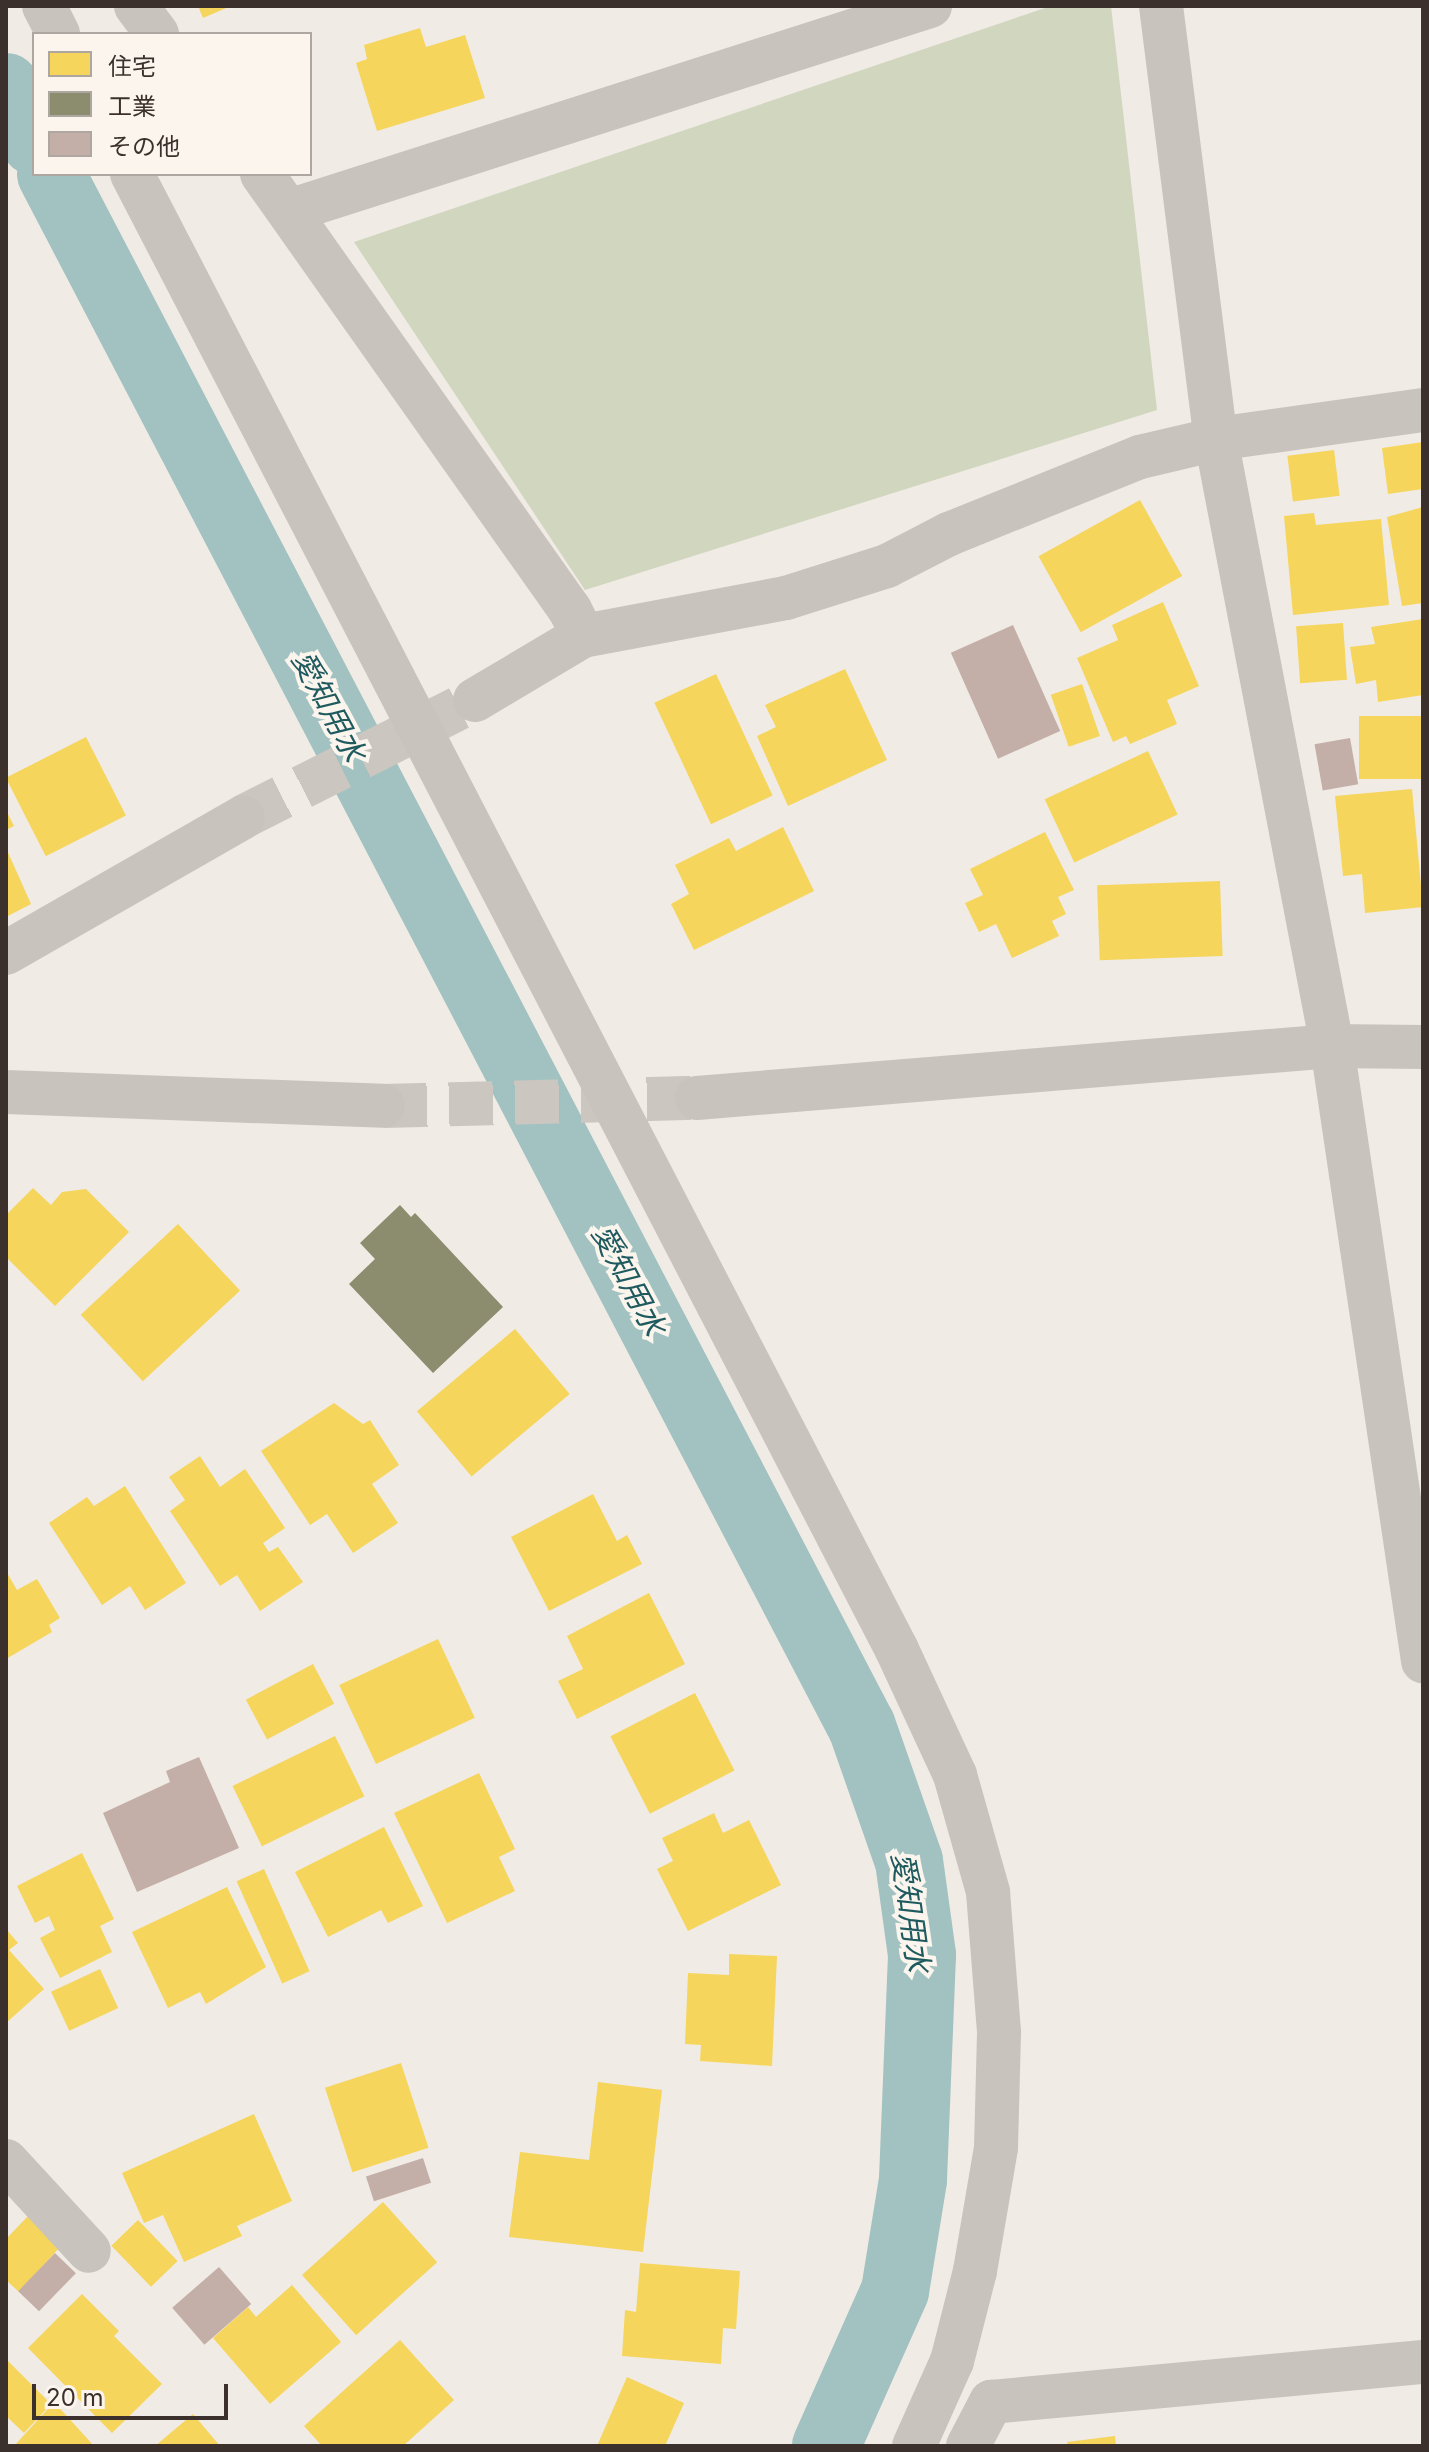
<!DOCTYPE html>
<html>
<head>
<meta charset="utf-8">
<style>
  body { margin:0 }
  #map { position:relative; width:1429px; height:2452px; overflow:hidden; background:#f0ebe5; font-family:Inter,"Noto Sans JP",sans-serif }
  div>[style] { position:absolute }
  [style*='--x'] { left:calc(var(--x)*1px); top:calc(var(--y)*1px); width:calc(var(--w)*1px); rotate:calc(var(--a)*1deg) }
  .green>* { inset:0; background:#d1d6bf }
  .homes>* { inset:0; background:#f6d55c; transform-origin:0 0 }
  .industry>* { inset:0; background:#8c8c6e }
  .canal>* { height:68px; margin:-34px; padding:0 34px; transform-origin:34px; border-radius:34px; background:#a1c2c1 }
  .building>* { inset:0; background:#c3afa7; transform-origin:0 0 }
  .minor-tunnel>* { height:44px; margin-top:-22px; transform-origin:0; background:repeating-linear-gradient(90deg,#ccc6c0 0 44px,transparent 0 66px) }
  .minor>* { height:44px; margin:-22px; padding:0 22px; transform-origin:22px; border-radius:22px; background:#c9c3be }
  span { translate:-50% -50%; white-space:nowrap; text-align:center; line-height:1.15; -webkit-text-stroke:8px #fbf5ee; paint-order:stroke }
  .water-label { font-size:30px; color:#1f5a5e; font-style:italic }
  .frame { position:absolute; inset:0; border:8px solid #3b302b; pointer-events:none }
  .legend { position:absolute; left:32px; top:32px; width:280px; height:144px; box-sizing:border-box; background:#fbf5ee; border:2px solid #aea6a0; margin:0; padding:10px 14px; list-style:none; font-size:24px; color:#3b302b }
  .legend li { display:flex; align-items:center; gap:16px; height:40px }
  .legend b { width:40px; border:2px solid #aea6a0 }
  .scale { position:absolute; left:32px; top:2384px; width:196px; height:36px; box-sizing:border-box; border:4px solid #3b302b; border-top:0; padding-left:10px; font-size:24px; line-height:28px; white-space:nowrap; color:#3b302b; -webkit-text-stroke:6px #fbf5ee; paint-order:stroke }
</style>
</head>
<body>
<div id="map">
  <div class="green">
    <div style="clip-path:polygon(1051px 6px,1111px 6px,1157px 410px,585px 590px,354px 242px)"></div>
  </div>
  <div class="homes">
    <div style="clip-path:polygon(198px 6px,231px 6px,203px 18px)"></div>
    <div style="clip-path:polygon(420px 28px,426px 47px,465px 35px,485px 98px,377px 131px,356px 63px,367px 59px,364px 45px)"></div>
    <div style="clip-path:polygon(1423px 442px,1423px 489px,1388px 494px,1382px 448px)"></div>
    <div style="left:1334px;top:450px;width:46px;height:47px;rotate:83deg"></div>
    <div style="left:1140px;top:500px;width:87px;height:116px;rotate:61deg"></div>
    <div style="clip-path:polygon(1423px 507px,1423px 603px,1402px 606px,1387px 517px)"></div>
    <div style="clip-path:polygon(1314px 513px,1316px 525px,1381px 519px,1389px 605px,1293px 615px,1284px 516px)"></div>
    <div style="clip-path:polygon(1163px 602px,1199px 686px,1167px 700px,1177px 724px,1130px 744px,1126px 736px,1113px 742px,1077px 658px,1118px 640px,1112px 625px)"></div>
    <div style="clip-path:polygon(1423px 619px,1423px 695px,1378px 702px,1376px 680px,1356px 684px,1350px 647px,1375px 644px,1371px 627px)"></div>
    <div style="left:1343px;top:623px;width:57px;height:47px;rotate:86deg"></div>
    <div style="clip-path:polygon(845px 669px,887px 760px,788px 806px,757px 736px,776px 727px,765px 705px)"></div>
    <div style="left:716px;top:674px;width:134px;height:68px;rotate:65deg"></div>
    <div style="left:1082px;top:684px;width:55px;height:33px;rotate:71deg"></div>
    <div style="left:1423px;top:716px;width:63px;height:64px;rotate:90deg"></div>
    <div style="left:86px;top:737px;width:88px;height:90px;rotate:63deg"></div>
    <div style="left:1148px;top:751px;width:70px;height:114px;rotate:65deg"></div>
    <div style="clip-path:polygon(1412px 789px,1423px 907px,1365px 913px,1362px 874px,1343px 876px,1335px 796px)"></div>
    <div style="clip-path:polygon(6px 810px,14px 826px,6px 830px)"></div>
    <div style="clip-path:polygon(783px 827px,814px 891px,694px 950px,671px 904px,689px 894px,675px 865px,729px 838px,736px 851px)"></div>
    <div style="clip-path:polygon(1045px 832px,1074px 890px,1058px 897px,1066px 914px,1052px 921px,1059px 936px,1012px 958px,996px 924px,979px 932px,965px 903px,983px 895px,970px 869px)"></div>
    <div style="clip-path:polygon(6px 848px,31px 904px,6px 917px)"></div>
    <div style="left:1220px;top:881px;width:75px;height:123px;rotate:88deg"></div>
    <div style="clip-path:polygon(33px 1188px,51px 1205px,62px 1192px,86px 1189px,129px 1232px,55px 1306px,6px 1257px,6px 1215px)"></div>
    <div style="left:178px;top:1224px;width:91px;height:133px;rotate:47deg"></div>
    <div style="left:515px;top:1329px;width:85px;height:128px;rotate:50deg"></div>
    <div style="clip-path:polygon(334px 1403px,363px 1424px,370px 1420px,399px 1465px,372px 1484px,398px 1523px,353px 1553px,327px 1514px,310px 1525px,261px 1451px)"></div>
    <div style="clip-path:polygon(200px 1456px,220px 1487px,245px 1469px,285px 1528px,263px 1543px,269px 1552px,278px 1547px,303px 1582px,260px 1611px,237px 1575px,220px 1586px,170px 1511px,185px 1500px,169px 1477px)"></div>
    <div style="clip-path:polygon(125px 1486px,186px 1583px,145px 1610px,130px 1586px,102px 1605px,49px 1523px,87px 1497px,94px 1506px)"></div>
    <div style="clip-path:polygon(593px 1494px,617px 1541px,627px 1535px,642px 1564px,549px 1611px,511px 1537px)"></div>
    <div style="clip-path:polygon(6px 1571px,17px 1590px,37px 1579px,60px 1618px,49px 1625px,52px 1632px,6px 1659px)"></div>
    <div style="clip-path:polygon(649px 1593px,685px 1664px,577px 1719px,558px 1681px,583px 1669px,567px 1636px)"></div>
    <div style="left:438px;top:1639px;width:87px;height:109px;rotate:65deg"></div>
    <div style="left:313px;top:1664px;width:45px;height:76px;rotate:62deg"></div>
    <div style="left:695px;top:1693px;width:87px;height:95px;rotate:63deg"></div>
    <div style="left:335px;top:1736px;width:67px;height:114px;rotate:64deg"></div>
    <div style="clip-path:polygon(479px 1773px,515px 1849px,499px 1857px,515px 1891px,447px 1923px,394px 1813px)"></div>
    <div style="clip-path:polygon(714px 1813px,723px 1833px,749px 1820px,781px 1885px,688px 1931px,657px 1869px,673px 1861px,662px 1838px)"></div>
    <div style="clip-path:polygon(384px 1827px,423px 1906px,388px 1923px,381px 1910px,328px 1937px,295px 1872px)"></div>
    <div style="clip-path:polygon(82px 1853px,114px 1919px,100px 1926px,112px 1952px,60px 1978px,40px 1938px,55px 1930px,49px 1916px,35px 1923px,17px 1886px)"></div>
    <div style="left:264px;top:1869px;width:112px;height:30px;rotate:66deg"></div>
    <div style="clip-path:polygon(227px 1887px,266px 1967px,206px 2004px,200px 1992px,168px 2008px,132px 1932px)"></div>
    <div style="clip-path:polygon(6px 1929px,18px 1943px,9px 1950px,44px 1989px,6px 2023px)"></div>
    <div style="clip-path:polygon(729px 1954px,777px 1956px,772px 2066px,700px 2061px,701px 2045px,685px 2044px,688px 1973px,729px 1975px)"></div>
    <div style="left:100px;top:1969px;width:43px;height:54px;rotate:65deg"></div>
    <div style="left:401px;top:2063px;width:89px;height:80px;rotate:72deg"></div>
    <div style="clip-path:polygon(598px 2082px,662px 2090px,643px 2252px,509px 2237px,520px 2152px,589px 2160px)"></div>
    <div style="clip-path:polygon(254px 2114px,292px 2201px,237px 2226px,242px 2236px,184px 2262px,163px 2215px,144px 2223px,122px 2173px)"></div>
    <div style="left:383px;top:2202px;width:81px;height:109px;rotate:48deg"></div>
    <div style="clip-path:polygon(28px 2216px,61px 2246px,19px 2292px,6px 2280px,6px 2239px)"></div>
    <div style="left:138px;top:2220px;width:57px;height:37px;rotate:46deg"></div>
    <div style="clip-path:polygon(640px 2263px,740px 2271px,736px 2329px,723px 2328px,721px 2364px,622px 2356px,625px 2310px,636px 2312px)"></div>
    <div style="clip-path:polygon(292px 2285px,341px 2342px,270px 2404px,213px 2338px,248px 2307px,256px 2317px)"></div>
    <div style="clip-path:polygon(82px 2294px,119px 2331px,114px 2336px,162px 2384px,112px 2433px,28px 2348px)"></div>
    <div style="clip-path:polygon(400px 2340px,454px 2400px,403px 2446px,322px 2446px,304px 2426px)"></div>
    <div style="clip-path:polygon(6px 2359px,51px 2404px,24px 2433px,6px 2416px)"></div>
    <div style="clip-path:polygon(627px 2377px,684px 2403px,665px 2446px,597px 2446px)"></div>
    <div style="clip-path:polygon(54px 2402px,94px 2446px,14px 2446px)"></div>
    <div style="clip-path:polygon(193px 2414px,220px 2446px,155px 2446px)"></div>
    <div style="clip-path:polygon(1115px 2436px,1116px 2446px,1068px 2446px,1067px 2442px)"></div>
  </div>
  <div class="industry">
    <div style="clip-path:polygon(400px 1205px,411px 1217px,415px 1213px,503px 1307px,433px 1373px,349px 1284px,375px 1259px,360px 1243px)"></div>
  </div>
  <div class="canal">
    <div style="--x:6;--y:87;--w:61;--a:62.6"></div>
    <div style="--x:51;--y:174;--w:1752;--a:62.43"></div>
    <div style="--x:862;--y:1727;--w:142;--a:70.7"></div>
    <div style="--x:909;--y:1861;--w:95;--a:82.1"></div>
    <div style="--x:922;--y:1955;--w:225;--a:92.3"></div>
    <div style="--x:913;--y:2180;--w:112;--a:99.2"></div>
    <div style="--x:895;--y:2291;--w:170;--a:114"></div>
  </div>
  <div class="building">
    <div style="left:1013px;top:625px;width:116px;height:68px;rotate:66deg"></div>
    <div style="left:1350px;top:738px;width:47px;height:36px;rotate:80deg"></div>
    <div style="clip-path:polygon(199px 1757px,239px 1848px,137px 1892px,103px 1813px,170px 1782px,166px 1771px)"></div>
    <div style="left:423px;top:2158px;width:26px;height:60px;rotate:72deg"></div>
    <div style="left:55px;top:2253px;width:29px;height:53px;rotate:44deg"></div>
    <div style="left:219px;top:2267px;width:49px;height:62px;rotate:49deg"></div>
  </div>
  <div class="minor-tunnel">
    <div style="--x:243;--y:817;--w:260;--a:-26.8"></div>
    <div style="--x:383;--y:1106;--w:314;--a:-1.5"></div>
  </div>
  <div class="minor">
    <div style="--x:44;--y:6;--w:31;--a:63"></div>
    <div style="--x:136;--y:6;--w:35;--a:53"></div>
    <div style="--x:1161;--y:6;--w:436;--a:82.8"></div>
    <div style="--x:1216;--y:439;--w:618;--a:79.18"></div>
    <div style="--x:1332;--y:1046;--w:622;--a:81.58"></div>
    <div style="--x:132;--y:174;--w:1662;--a:62.6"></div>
    <div style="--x:897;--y:1650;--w:138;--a:65.1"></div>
    <div style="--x:955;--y:1775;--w:122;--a:74.2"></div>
    <div style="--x:988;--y:1892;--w:141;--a:85.5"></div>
    <div style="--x:999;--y:2033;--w:115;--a:91.5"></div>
    <div style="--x:996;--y:2148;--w:125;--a:99.7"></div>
    <div style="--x:975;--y:2271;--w:93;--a:104.3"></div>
    <div style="--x:952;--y:2361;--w:93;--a:114.1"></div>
    <div style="--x:262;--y:174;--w:534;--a:54.76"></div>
    <div style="--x:570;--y:610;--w:29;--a:63"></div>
    <div style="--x:289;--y:211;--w:673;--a:-17.73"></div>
    <div style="--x:475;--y:700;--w:126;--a:-30.7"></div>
    <div style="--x:583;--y:636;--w:207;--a:-10.6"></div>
    <div style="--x:786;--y:598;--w:106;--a:-17.6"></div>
    <div style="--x:887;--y:566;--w:70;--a:-27.3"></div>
    <div style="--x:949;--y:534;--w:206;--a:-22"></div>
    <div style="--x:1140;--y:457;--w:78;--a:-13.3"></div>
    <div style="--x:1216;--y:439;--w:209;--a:-8"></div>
    <div style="--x:6;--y:953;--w:273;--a:-29.8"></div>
    <div style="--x:6;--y:1092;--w:377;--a:2.1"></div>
    <div style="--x:697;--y:1098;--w:637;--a:-4.68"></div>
    <div style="--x:1332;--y:1046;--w:91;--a:0.6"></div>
    <div style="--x:6;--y:2161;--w:122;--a:47.3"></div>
    <div style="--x:968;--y:2446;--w:50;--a:-62.4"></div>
    <div style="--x:991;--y:2402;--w:434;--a:-5.3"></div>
  </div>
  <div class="water-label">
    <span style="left:329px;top:706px;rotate:62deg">愛知用水</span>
    <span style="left:629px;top:1280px;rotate:62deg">愛知用水</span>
    <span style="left:911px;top:1912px;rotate:82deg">愛知用水</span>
  </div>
  <div class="frame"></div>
  <ul class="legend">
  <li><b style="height:22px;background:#f6d55c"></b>住宅</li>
  <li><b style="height:22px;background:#8c8c6e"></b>工業</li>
  <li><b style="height:22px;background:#c3afa7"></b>その他</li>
  </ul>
  <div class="scale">20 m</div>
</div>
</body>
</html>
